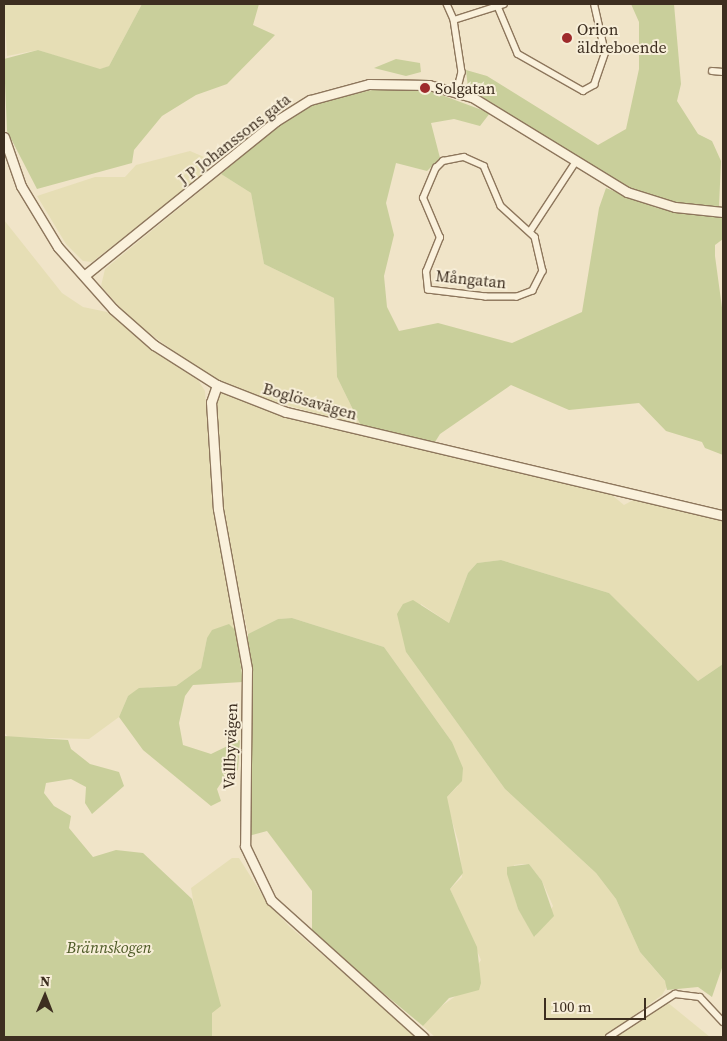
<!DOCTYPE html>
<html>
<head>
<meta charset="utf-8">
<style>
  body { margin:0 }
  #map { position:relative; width:727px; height:1041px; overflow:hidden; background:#f0e4c8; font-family:"Source Serif 4",serif }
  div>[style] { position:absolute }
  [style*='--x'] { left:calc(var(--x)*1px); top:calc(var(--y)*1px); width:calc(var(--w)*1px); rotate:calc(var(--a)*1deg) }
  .farmland>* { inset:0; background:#e6deb5 }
  .green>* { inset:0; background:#c9cf9b }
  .roads { filter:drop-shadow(1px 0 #8d765c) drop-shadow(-1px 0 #8d765c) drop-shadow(0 1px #8d765c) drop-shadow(0 -1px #8d765c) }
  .street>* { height:5.5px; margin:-2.75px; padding:0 2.75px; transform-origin:2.75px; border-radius:2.75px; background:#faf1dc }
  .secondary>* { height:9px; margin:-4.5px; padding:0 4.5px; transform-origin:4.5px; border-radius:4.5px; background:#faf1dc }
  .dots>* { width:14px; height:14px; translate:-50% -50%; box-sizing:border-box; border:2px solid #f7eed8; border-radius:50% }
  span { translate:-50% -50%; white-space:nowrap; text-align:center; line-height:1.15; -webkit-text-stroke:4px #f7eed8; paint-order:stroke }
  .poi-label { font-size:16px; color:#3d2e20 }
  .left { translate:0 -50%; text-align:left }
  .street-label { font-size:16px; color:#3d2e20 }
  .park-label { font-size:16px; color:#4d5a26; font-style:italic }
  .frame { position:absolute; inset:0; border:5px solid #3d2e20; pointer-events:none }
  .north { position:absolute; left:20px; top:971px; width:50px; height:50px; -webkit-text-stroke:4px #f7eed8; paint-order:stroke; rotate:1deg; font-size:14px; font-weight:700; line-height:20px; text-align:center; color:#3d2e20 }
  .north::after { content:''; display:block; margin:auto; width:18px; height:22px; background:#3d2e20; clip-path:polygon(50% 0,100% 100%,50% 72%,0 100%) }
  .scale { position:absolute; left:544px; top:998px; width:102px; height:22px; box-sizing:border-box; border:2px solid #3d2e20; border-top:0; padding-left:6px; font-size:15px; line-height:18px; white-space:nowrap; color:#3d2e20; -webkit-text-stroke:4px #f7eed8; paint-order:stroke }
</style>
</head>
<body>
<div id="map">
  <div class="farmland">
    <div style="clip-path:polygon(4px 4px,142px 4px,109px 66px,99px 70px,38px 50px,7px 56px)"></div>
    <div style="clip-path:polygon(190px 151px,204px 157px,208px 171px,92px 262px,83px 261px,66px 244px,37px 196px,95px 177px,125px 177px,136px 165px)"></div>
    <div style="clip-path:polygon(221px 174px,251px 193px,264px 264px,334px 298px,337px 377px,361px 426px,251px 395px,202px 372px,130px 319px,101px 286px,105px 269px)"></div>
    <div style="clip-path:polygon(4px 220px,62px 293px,83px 307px,107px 312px,151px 349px,198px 380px,205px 391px,213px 505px,236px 631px,207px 638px,201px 668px,176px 686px,150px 687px,128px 696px,119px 717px,89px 739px,8px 737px,4px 732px)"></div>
    <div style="clip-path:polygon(evenodd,221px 393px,285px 416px,607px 491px,624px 505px,635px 499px,723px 519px,723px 664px,698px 681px,609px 593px,501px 560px,477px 563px,468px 573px,449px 623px,421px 604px,406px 652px,505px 789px,596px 873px,616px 899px,640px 952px,668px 985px,662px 995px,604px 1037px,435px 1037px,423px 1026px,436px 1010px,460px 993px,481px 960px,450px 889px,462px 877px,459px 844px,447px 804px,447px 797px,458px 786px,452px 742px,384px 647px,292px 618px,278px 619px,248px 634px,221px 506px,214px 404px,221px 393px,522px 864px,529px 864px,542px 881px,553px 906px,535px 937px,518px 909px,511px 885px,514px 865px,522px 864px)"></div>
    <div style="clip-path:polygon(232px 858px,239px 858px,268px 904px,289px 926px,418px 1037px,212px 1037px,212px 1013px,191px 888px)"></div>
    <div style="clip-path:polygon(667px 1002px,710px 1037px,614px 1037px,663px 1003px)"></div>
  </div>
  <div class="green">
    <div style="clip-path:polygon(142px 4px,259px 4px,253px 25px,275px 35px,227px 84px,196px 95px,162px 116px,134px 150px,132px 163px,37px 189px,7px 131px,4px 59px,38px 50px,100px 69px,109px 66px)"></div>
    <div style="clip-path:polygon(631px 4px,674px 4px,681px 84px,677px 101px,698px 134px,712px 141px,721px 161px,719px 207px,676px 203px,629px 189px,468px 88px,466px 70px,487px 76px,598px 145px,626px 129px,639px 69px,639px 22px)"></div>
    <div style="clip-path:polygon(396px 59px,420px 63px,421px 72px,406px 76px,374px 68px)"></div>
    <div style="clip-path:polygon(385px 87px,428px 90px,490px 113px,480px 126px,454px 119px,431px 123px,440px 158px,427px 171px,396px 163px,386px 203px,394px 235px,384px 276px,387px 307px,399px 331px,438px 323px,512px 343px,582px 312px,599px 208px,606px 188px,657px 208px,723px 216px,723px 239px,715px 245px,715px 256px,723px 315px,723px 455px,705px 448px,702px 442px,666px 431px,639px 403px,569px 410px,511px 385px,440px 434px,435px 442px,361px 426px,337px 377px,334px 298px,264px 264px,251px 193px,221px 174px,279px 125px,312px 104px)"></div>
    <div style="clip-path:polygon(501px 560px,609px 593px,698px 681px,723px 664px,723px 965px,712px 997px,698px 987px,667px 990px,665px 981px,640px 952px,616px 899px,596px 873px,505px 789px,406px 652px,397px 614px,403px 604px,413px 600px,449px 623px,468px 573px,477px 563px)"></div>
    <div style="clip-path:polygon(292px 618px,384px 647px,452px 742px,463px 768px,462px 781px,447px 797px,463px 873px,450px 889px,477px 947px,481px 983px,479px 990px,449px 998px,423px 1026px,312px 934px,312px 891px,267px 831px,248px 836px,248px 634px,278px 619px)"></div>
    <div style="clip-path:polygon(229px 624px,236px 631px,243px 682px,193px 685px,185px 696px,179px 723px,183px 745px,211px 754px,240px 740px,238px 770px,225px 777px,217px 789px,221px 801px,211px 806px,143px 750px,119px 717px,128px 696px,139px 688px,176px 686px,201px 668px,207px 638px,212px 630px)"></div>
    <div style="clip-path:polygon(4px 736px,68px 740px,71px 749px,90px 764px,119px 772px,124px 786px,92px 814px,85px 803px,86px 787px,71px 779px,46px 783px,44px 793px,54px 806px,71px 816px,69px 828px,93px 857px,116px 850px,143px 853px,192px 899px,221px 1006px,212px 1013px,212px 1037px,4px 1037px)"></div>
    <div style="clip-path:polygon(529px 864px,542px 881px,554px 916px,534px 937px,518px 909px,507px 874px,507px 867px)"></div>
  </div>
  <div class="roads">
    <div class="street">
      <div style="--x:447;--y:4;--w:17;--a:66"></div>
      <div style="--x:454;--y:20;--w:53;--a:81.3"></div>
      <div style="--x:462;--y:72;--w:21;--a:104"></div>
      <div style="--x:497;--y:4;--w:54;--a:67.2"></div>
      <div style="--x:518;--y:54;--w:75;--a:29.6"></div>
      <div style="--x:583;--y:91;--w:13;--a:-29"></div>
      <div style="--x:594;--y:85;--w:34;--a:-71"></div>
      <div style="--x:605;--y:53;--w:50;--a:-102.7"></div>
      <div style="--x:454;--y:20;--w:52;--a:-17.7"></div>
      <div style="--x:712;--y:71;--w:11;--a:5"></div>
      <div style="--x:464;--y:157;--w:22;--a:24"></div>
      <div style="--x:484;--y:166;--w:43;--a:67"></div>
      <div style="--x:501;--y:206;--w:46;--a:42.4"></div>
      <div style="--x:535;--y:237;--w:35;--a:77"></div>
      <div style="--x:543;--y:271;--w:22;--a:117"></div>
      <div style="--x:533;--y:291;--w:17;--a:159"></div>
      <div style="--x:517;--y:297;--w:31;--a:180"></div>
      <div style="--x:486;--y:297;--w:58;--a:-173.1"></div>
      <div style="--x:428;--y:290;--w:18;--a:-96"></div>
      <div style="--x:426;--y:272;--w:37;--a:-68"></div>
      <div style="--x:440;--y:238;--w:43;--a:-113"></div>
      <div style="--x:423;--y:198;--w:33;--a:-67"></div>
      <div style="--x:436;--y:168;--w:10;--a:-45"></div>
      <div style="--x:443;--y:161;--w:21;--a:-11"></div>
      <div style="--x:531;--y:230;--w:80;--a:-56.7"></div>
      <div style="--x:609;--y:1037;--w:79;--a:-33.1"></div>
      <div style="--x:675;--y:994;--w:25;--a:7"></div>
      <div style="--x:700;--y:997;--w:34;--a:47"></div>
    </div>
    <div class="secondary">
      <div style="--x:4;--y:137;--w:52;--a:70.9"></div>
      <div style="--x:21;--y:186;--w:71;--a:58.8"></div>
      <div style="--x:58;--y:247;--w:83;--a:48.4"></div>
      <div style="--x:113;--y:309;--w:55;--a:41.3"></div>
      <div style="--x:154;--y:345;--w:75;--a:32.4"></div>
      <div style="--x:217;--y:385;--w:74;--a:21.4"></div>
      <div style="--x:286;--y:412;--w:449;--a:13.3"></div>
      <div style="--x:85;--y:275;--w:245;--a:-38.9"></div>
      <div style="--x:276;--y:121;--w:40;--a:-32"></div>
      <div style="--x:310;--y:100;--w:61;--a:-15.2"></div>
      <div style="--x:369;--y:84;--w:60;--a:1"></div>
      <div style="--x:429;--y:85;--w:45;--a:15.6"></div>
      <div style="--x:472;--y:97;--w:182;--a:31.5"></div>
      <div style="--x:627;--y:192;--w:50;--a:17.4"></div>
      <div style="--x:675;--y:207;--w:48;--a:5.9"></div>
      <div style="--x:217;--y:385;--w:18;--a:109"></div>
      <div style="--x:211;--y:402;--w:107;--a:86.3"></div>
      <div style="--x:218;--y:509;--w:163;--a:79.7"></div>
      <div style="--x:247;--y:669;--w:177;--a:90.6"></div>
      <div style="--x:245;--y:846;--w:60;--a:64.3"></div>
      <div style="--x:271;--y:900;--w:205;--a:42"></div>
    </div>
  </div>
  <div class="dots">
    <div style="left:567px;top:38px;background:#9e2a2b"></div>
    <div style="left:425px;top:88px;background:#9e2a2b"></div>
  </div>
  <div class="poi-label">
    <span class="left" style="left:577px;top:38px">Orion<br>äldreboende</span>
    <span class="left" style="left:435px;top:88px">Solgatan</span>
  </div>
  <div class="street-label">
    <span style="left:234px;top:139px;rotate:-38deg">J P Johanssons gata</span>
    <span style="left:471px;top:279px;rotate:6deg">Mångatan</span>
    <span style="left:310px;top:401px;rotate:16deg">Boglösavägen</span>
    <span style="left:230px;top:746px;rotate:-88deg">Vallbyvägen</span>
  </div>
  <div class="park-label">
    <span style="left:109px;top:947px">Brännskogen</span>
  </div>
  <div class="frame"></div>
  <div class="north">N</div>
  <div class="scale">100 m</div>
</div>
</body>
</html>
